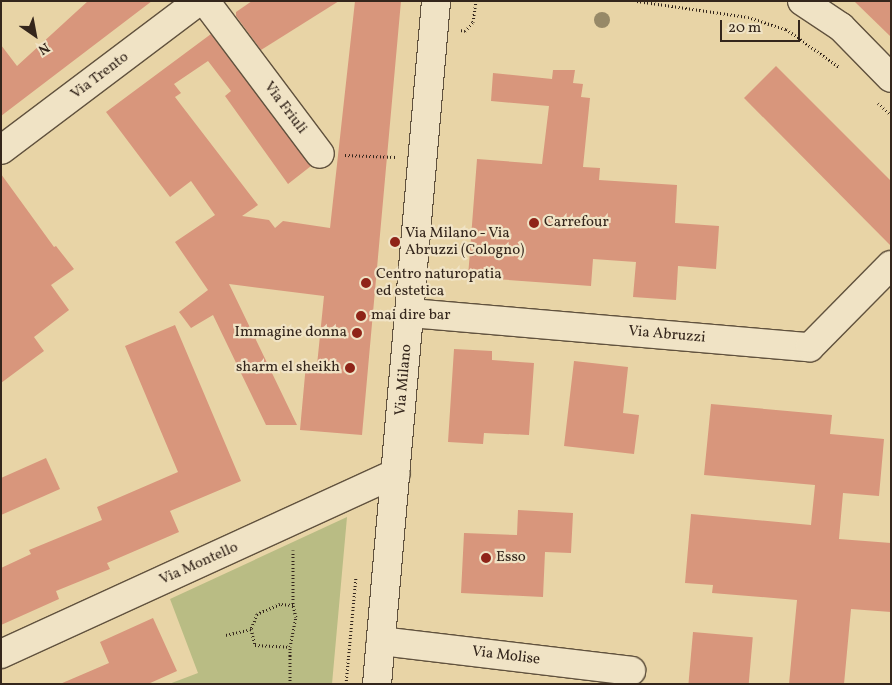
<!DOCTYPE html>
<html>
<head>
<meta charset="utf-8">
<style>
  body { margin:0 }
  #map { position:relative; width:892px; height:685px; overflow:hidden; background:#e8d4a6; font-family:Vollkorn,serif }
  div>[style] { position:absolute }
  [style*='--x'] { left:calc(var(--x)*1px); top:calc(var(--y)*1px); width:calc(var(--w)*1px); rotate:calc(var(--a)*1deg) }
  .green>* { inset:0; background:#b9bc84 }
  .building>* { inset:0; background:#d8967c; transform-origin:0 0 }
  .path>* { height:3px; margin-top:-1.5px; transform-origin:0; background:repeating-linear-gradient(90deg,#34261c 0 1px,transparent 0 3.5px) }
  .roads { filter:drop-shadow(1px 0 #61523e) drop-shadow(-1px 0 #61523e) drop-shadow(0 1px #61523e) drop-shadow(0 -1px #61523e) }
  .street>* { height:28px; margin:-14px; padding:0 14px; transform-origin:14px; border-radius:14px; background:#f0e3c5 }
  .secondary>* { height:28px; margin:-14px; padding:0 14px; transform-origin:14px; border-radius:14px; background:#f0e3c5 }
  .trees>* { width:16px; height:16px; margin:-8px; border-radius:50%; background:#978968 }
  .dots>* { width:14px; height:14px; translate:-50% -50%; box-sizing:border-box; border:2px solid #f0e3c5; border-radius:50% }
  span { translate:-50% -50%; white-space:nowrap; text-align:center; line-height:1.15; -webkit-text-stroke:4.5px #f0e3c5; paint-order:stroke }
  .street-label { font-size:15px; color:#34261c }
  .poi-label { font-size:15px; color:#34261c }
  .left { translate:0 -50%; text-align:left }
  .right { translate:-100% -50%; text-align:right }
  .frame { position:absolute; inset:0; border:2px solid #34261c; pointer-events:none }
  .north { position:absolute; left:10px; top:10px; width:50px; height:50px; -webkit-text-stroke:4px #f0e3c5; paint-order:stroke; rotate:147deg; font-size:14px; font-weight:700; line-height:20px; text-align:center; color:#34261c }
  .north::after { content:''; display:block; margin:auto; width:18px; height:22px; background:#34261c; clip-path:polygon(50% 0,100% 100%,50% 72%,0 100%) }
  .scale { position:absolute; left:720px; top:20px; width:80px; height:22px; box-sizing:border-box; border:2px solid #34261c; border-top:0; padding-left:6px; font-size:15px; line-height:18px; white-space:nowrap; color:#34261c; -webkit-text-stroke:4px #f0e3c5; paint-order:stroke }
</style>
</head>
<body>
<div id="map">
  <div class="green">
    <div style="clip-path:polygon(347px 517px,332px 684px,169px 684px,198px 673px,170px 599px)"></div>
  </div>
  <div class="building">
    <div style="clip-path:polygon(88px 1px,152px 1px,1px 116px,1px 45px,17px 66px)"></div>
    <div style="clip-path:polygon(252px 1px,339px 1px,261px 50px,236px 16px,236px 12px)"></div>
    <div style="clip-path:polygon(355px 1px,401px 1px,362px 435px,300px 430px,306px 364px,317px 365px,324px 296px,229px 284px,297px 425px,266px 425px,213px 315px,191px 328px,179px 312px,208px 290px,175px 242px,215px 215px,191px 181px,170px 197px,106px 112px,211px 34px,311px 166px,288px 184px,225px 96px,231px 91px,208px 61px,174px 84px,181px 93px,175px 97px,258px 205px,242px 216px,269px 220px,275px 228px,283px 221px,330px 228px)"></div>
    <div style="clip-path:polygon(854px 1px,891px 1px,891px 37px)"></div>
    <div style="clip-path:polygon(776px 66px,891px 181px,891px 246px,744px 98px)"></div>
    <div style="clip-path:polygon(553px 70px,575px 70px,573px 83px,583px 84px,581px 97px,590px 98px,583px 167px,600px 168px,599px 180px,677px 185px,675px 223px,719px 226px,716px 269px,678px 266px,676px 300px,633px 297px,636px 262px,593px 259px,591px 286px,468px 277px,477px 159px,542px 164px,549px 106px,491px 101px,493px 73px,552px 79px)"></div>
    <div style="clip-path:polygon(1px 174px,54px 247px,56px 246px,74px 269px,51px 285px,69px 310px,34px 337px,44px 351px,1px 383px)"></div>
    <div style="clip-path:polygon(175px 325px,241px 481px,170px 511px,179px 532px,107px 563px,110px 569px,56px 591px,59px 599px,1px 625px,1px 568px,31px 554px,29px 550px,102px 520px,97px 507px,178px 472px,125px 346px)"></div>
    <div style="clip-path:polygon(454px 349px,492px 351px,492px 360px,534px 363px,529px 435px,484px 433px,483px 444px,448px 442px)"></div>
    <div style="clip-path:polygon(574px 361px,628px 367px,623px 413px,639px 415px,634px 454px,564px 446px)"></div>
    <div style="clip-path:polygon(711px 404px,832px 415px,830px 434px,884px 439px,879px 496px,843px 493px,839px 539px,891px 543px,891px 612px,851px 609px,844px 684px,789px 684px,797px 600px,712px 593px,713px 585px,685px 583px,691px 514px,811px 525px,815px 485px,704px 475px)"></div>
    <div style="clip-path:polygon(46px 458px,60px 489px,1px 515px,1px 478px)"></div>
    <div style="clip-path:polygon(518px 510px,573px 513px,571px 553px,545px 552px,543px 597px,461px 593px,464px 533px,517px 535px)"></div>
    <div style="clip-path:polygon(153px 618px,177px 671px,148px 684px,60px 684px,109px 663px,100px 642px)"></div>
    <div style="left:693px;top:632px;width:60px;height:52px;rotate:5deg"></div>
  </div>
  <div class="path">
    <div style="--x:637;--y:1;--w:112;--a:8.2"></div>
    <div style="--x:748;--y:17;--w:40;--a:18"></div>
    <div style="--x:786;--y:29;--w:65;--a:35.6"></div>
    <div style="--x:461;--y:30;--w:4;--a:14"></div>
    <div style="--x:465;--y:31;--w:12;--a:-48"></div>
    <div style="--x:473;--y:22;--w:21;--a:-82"></div>
    <div style="--x:878;--y:103;--w:18;--a:43"></div>
    <div style="--x:345;--y:155;--w:51;--a:2.2"></div>
    <div style="--x:293;--y:550;--w:55;--a:90"></div>
    <div style="--x:226;--y:635;--w:26;--a:-13"></div>
    <div style="--x:290;--y:684;--w:37;--a:-90"></div>
    <div style="--x:290;--y:647;--w:31;--a:-79"></div>
    <div style="--x:296;--y:617;--w:12;--a:-104"></div>
    <div style="--x:293;--y:605;--w:13;--a:-176"></div>
    <div style="--x:280;--y:604;--w:25;--a:157"></div>
    <div style="--x:257;--y:614;--w:16;--a:112"></div>
    <div style="--x:251;--y:629;--w:16;--a:76"></div>
    <div style="--x:255;--y:645;--w:35;--a:3"></div>
    <div style="--x:346;--y:684;--w:107;--a:-84.7"></div>
  </div>
  <div class="roads">
    <div class="street">
      <div style="--x:205;--y:1;--w:191;--a:53.1"></div>
      <div style="--x:802;--y:1;--w:47;--a:33.7"></div>
      <div style="--x:841;--y:27;--w:71;--a:45.6"></div>
      <div style="--x:1;--y:150;--w:248;--a:-37"></div>
      <div style="--x:410;--y:313;--w:401;--a:4.9"></div>
      <div style="--x:810;--y:347;--w:115;--a:-45.4"></div>
      <div style="--x:381;--y:641;--w:252;--a:6.8"></div>
      <div style="--x:1;--y:654;--w:434;--a:-24.6"></div>
    </div>
    <div class="secondary">
      <div style="--x:377;--y:684;--w:686;--a:-85.06"></div>
    </div>
  </div>
  <div class="trees">
    <div style="left:602px;top:20px"></div>
  </div>
  <div class="dots">
    <div style="left:534px;top:223px;background:#8f2418"></div>
    <div style="left:395px;top:242px;background:#8f2418"></div>
    <div style="left:366px;top:283px;background:#8f2418"></div>
    <div style="left:361px;top:316px;background:#8f2418"></div>
    <div style="left:357px;top:333px;background:#8f2418"></div>
    <div style="left:350px;top:368px;background:#8f2418"></div>
    <div style="left:486px;top:558px;background:#8f2418"></div>
  </div>
  <div class="street-label">
    <span style="left:100px;top:76px;rotate:-37deg">Via Trento</span>
    <span style="left:285px;top:108px;rotate:53deg">Via Friuli</span>
    <span style="left:667px;top:335px;rotate:5deg">Via Abruzzi</span>
    <span style="left:404px;top:380px;rotate:-85deg">Via Milano</span>
    <span style="left:199px;top:564px;rotate:-24deg">Via Montello</span>
    <span style="left:506px;top:656px;rotate:7deg">Via Molise</span>
  </div>
  <div class="poi-label">
    <span class="left" style="left:544px;top:223px">Carrefour</span>
    <span class="left" style="left:405px;top:242px">Via Milano - Via<br>Abruzzi (Cologno)</span>
    <span class="left" style="left:376px;top:283px">Centro naturopatia<br>ed estetica</span>
    <span class="left" style="left:371px;top:316px">mai dire bar</span>
    <span class="right" style="left:347px;top:333px">Immagine donna</span>
    <span class="right" style="left:340px;top:368px">sharm el sheikh</span>
    <span class="left" style="left:496px;top:558px">Esso</span>
  </div>
  <div class="frame"></div>
  <div class="north">N</div>
  <div class="scale">20 m</div>
</div>
</body>
</html>
